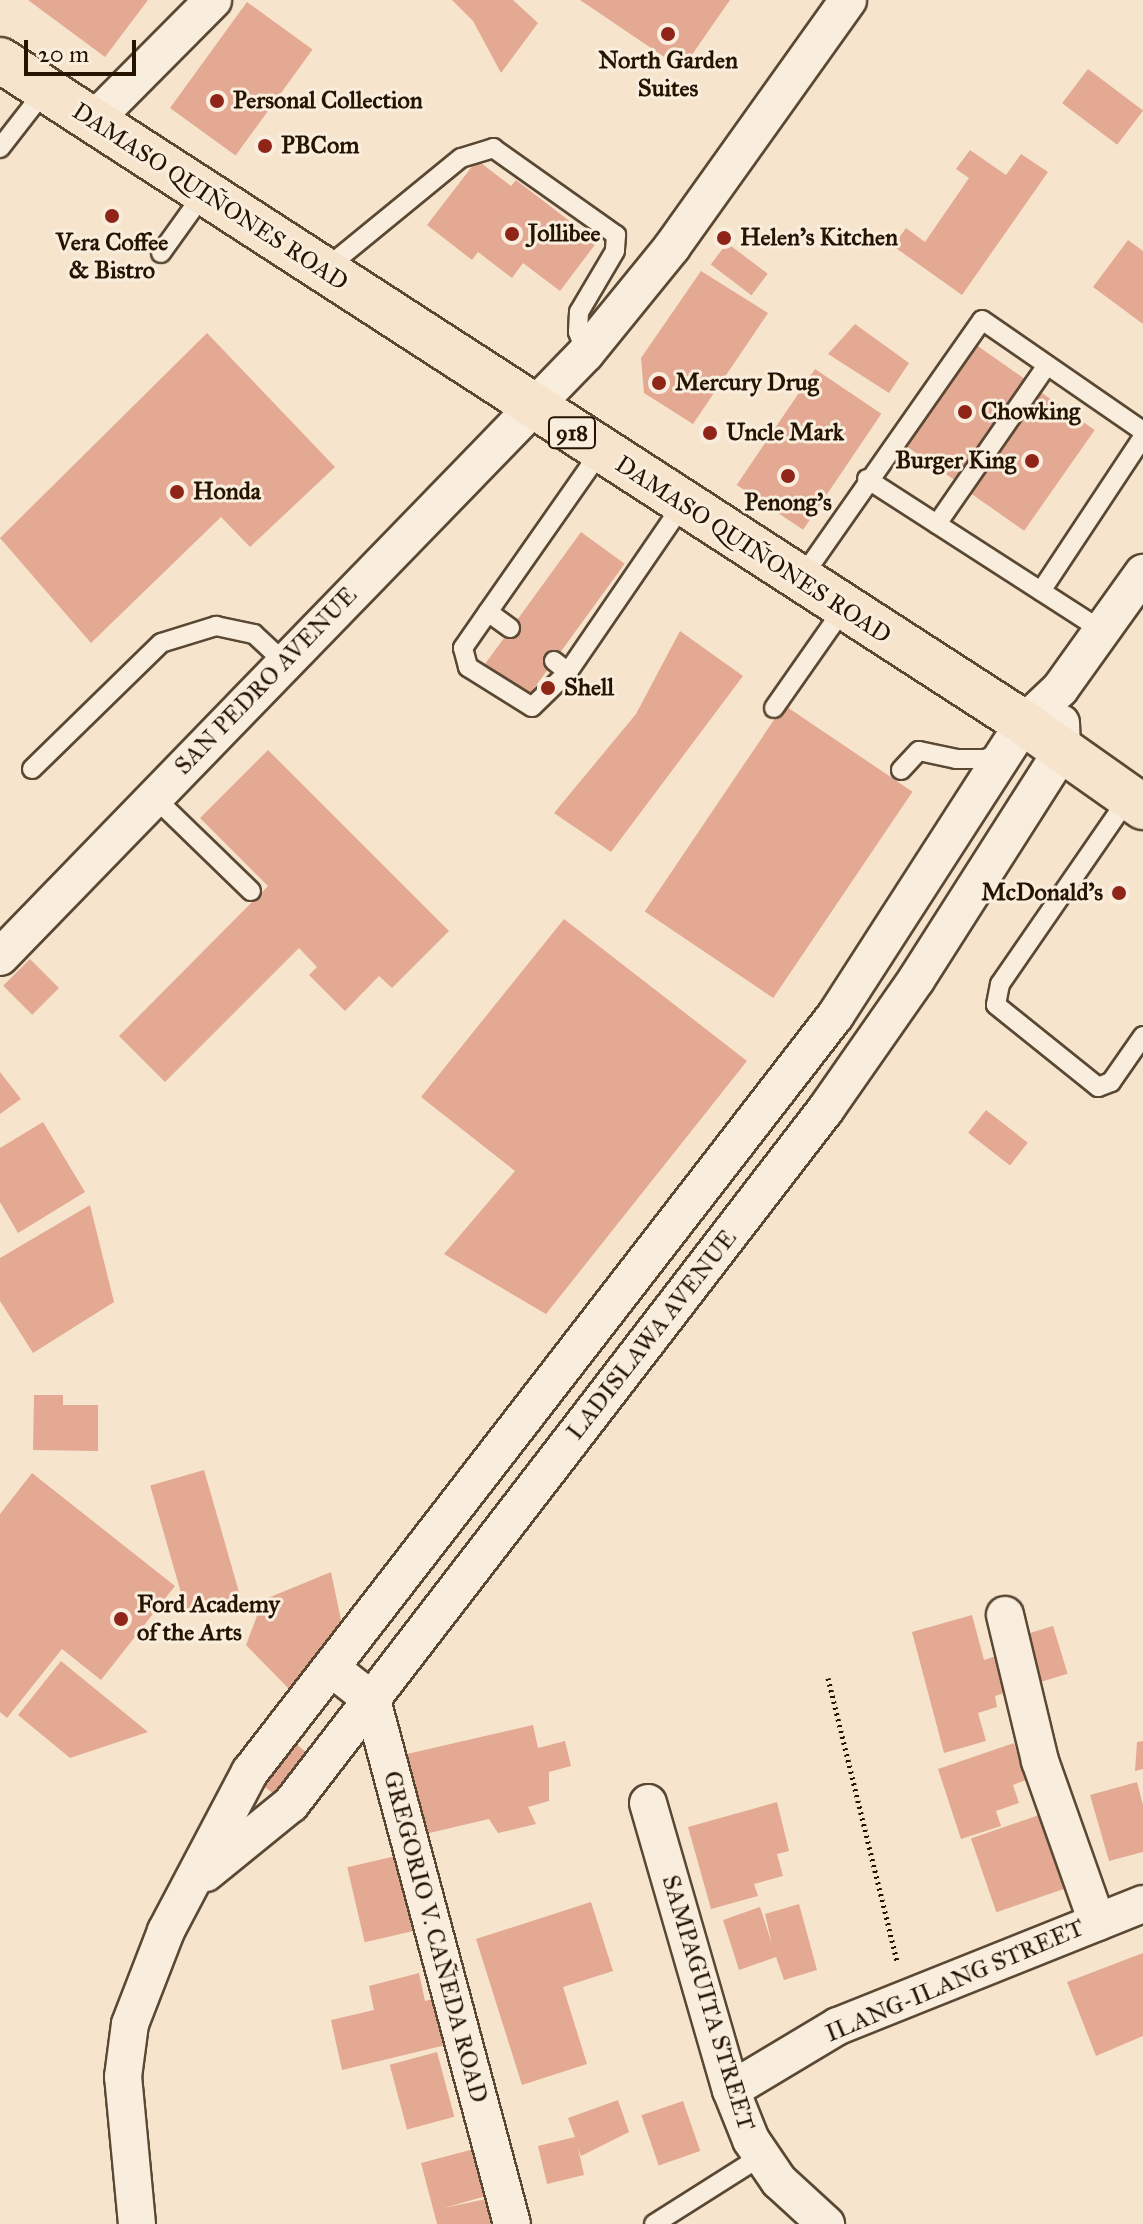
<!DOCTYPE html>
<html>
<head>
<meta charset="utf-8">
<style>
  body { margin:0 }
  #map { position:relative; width:1143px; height:2224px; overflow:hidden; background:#f6e5cc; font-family:"IM FELL Great Primer",serif }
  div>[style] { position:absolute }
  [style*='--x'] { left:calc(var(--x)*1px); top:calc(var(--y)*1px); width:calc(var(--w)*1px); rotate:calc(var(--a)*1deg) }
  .building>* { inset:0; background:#e4a993; transform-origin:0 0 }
  .path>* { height:5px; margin-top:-2.5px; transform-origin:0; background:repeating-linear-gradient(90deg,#261400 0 2px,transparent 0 6px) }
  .roads { filter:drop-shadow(2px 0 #5a4833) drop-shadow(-2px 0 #5a4833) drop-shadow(0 2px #5a4833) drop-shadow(0 -2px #5a4833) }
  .service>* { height:18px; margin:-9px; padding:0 9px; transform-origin:9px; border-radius:9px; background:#f9eede }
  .minor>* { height:36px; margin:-18px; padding:0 18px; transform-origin:18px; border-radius:18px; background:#f9eede }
  .primary>* { height:44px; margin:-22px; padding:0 22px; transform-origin:22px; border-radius:22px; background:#f6e5cc }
  .dots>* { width:22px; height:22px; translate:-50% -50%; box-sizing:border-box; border:4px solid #f9eede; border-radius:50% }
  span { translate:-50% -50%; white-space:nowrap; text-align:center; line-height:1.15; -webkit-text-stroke:6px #f9eede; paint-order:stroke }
  .shield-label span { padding:2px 6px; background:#f9eede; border:2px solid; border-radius:6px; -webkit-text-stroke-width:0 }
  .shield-label { font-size:22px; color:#261400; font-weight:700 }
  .poi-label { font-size:24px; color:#261400; font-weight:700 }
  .left { translate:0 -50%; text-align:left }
  .right { translate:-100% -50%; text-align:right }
  .street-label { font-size:24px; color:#261400 }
  .scale { position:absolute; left:24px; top:40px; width:112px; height:36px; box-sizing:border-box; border:4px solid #261400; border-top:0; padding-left:10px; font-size:24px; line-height:28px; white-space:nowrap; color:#261400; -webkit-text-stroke:6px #f9eede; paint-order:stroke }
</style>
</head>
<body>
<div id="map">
  <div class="building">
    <div style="clip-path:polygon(28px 0,148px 0,105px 57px)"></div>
    <div style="clip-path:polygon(452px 0,513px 0,538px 23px,501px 73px,473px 21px)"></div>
    <div style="clip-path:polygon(580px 0,730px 0,682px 69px)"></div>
    <div style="left:247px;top:2px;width:81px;height:131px;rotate:36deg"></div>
    <div style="left:1088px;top:69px;width:69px;height:43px;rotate:37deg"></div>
    <div style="clip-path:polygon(970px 150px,1006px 175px,1021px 154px,1048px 172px,962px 295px,893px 246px,906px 228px,925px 242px,969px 178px,956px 169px)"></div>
    <div style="clip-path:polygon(477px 160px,511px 186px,516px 180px,597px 242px,560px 291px,523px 263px,512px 278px,478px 252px,472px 260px,427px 225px)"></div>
    <div style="clip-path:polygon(1128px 240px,1143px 251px,1143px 324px,1093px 287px)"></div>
    <div style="left:727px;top:243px;width:51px;height:27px;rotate:37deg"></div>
    <div style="clip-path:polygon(701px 271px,768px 313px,693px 424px,644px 393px,641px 358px)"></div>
    <div style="clip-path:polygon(855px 324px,909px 363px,889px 393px,828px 354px)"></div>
    <div style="clip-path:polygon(207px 333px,335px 467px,250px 547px,221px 517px,91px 643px,0 538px)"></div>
    <div style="left:972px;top:342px;width:67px;height:123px;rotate:35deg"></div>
    <div style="left:815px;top:369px;width:80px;height:140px;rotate:34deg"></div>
    <div style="left:1039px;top:391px;width:68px;height:123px;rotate:35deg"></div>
    <div style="left:581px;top:532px;width:54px;height:163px;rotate:36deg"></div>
    <div style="clip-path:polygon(680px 631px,743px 676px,611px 852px,554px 813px,636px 714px)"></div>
    <div style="left:784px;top:705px;width:155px;height:249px;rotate:34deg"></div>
    <div style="clip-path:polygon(268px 750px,449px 931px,392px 988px,379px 976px,345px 1011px,309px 975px,317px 967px,299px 948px,165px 1082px,119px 1036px,268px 886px,200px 818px)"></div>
    <div style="clip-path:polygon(564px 919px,747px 1061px,546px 1314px,444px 1254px,515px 1171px,421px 1097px)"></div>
    <div style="left:30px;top:959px;width:41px;height:38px;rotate:45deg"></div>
    <div style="clip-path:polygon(0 1072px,21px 1099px,0 1114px)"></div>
    <div style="left:986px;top:1110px;width:53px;height:29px;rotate:38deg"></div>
    <div style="clip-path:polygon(43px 1122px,85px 1192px,18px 1233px,0 1202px,0 1148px)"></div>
    <div style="clip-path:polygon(90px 1205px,114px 1302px,33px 1353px,0 1301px,0 1258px)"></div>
    <div style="clip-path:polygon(34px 1395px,63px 1395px,63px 1405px,98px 1405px,98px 1451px,33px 1450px)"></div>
    <div style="left:204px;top:1470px;width:132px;height:56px;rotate:74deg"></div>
    <div style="clip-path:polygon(32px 1473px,175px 1586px,101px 1680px,62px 1649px,7px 1718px,0 1712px,0 1514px)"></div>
    <div style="clip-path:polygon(331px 1572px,341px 1620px,290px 1690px,246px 1645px,263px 1600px)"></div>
    <div style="clip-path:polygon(972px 1615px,984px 1660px,999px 1655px,1004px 1693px,995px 1696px,997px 1707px,978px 1713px,986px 1741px,944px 1753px,912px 1632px)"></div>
    <div style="left:1053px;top:1626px;width:50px;height:36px;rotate:73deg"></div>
    <div style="clip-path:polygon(61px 1661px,148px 1732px,70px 1758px,18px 1715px)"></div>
    <div style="clip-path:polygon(533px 1725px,538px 1748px,565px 1741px,571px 1766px,549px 1772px,549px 1801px,528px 1807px,536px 1824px,498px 1833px,489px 1819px,425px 1834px,407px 1754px)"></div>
    <div style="left:292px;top:1741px;width:24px;height:53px;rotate:38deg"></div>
    <div style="clip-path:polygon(1143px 1741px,1143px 1769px,1135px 1771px,1137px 1742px)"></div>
    <div style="clip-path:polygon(1014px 1743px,1026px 1780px,1013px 1785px,1019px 1803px,996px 1811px,1001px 1826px,961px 1839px,938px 1769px)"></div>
    <div style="clip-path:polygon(1137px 1782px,1143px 1805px,1143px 1852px,1109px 1861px,1090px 1795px)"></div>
    <div style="clip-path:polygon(777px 1802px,789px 1851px,777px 1854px,783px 1876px,754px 1884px,758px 1896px,711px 1909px,688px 1827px)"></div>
    <div style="left:1039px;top:1815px;width:78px;height:72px;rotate:71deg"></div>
    <div style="left:396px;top:1856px;width:77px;height:50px;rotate:77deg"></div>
    <div style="clip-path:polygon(591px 1902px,613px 1971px,563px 1987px,587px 2064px,522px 2085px,476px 1939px)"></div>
    <div style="clip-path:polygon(799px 1904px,817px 1970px,784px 1980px,776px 1957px,739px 1970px,723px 1920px,760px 1907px,772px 1944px,765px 1914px)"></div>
    <div style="clip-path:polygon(1143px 1953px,1143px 2036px,1096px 2056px,1067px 1982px)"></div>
    <div style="clip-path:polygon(419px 1973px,425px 2001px,443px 1996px,454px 2043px,342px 2070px,331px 2020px,374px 2010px,369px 1986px)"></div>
    <div style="left:437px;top:2052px;width:67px;height:49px;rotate:75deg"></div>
    <div style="clip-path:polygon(618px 2100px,629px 2132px,581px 2156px,578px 2148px,584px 2175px,547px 2184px,538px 2146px,575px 2137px,568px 2118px)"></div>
    <div style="left:683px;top:2101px;width:53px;height:44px;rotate:71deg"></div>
    <div style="clip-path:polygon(474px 2149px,486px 2196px,444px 2208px,495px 2197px,501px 2224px,437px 2224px,421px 2163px)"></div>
  </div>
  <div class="path">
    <div style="--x:828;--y:1678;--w:292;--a:76.3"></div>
  </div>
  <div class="roads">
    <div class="service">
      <div style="--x:0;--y:148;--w:75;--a:-52.1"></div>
      <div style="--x:161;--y:253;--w:74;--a:-54.4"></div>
      <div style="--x:324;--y:270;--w:177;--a:-39.3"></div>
      <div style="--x:461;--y:158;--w:34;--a:-17"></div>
      <div style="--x:493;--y:148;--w:151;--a:35.3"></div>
      <div style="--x:616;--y:235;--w:16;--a:94"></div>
      <div style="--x:615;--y:251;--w:71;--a:120.5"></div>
      <div style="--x:579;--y:312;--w:20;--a:93"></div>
      <div style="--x:578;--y:332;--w:22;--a:69"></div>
      <div style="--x:867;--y:479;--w:281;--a:32.8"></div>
      <div style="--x:937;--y:524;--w:193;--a:-55.3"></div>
      <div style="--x:800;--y:580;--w:317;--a:-55"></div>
      <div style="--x:982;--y:320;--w:196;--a:34.6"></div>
      <div style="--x:1041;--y:591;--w:185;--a:-56.5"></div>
      <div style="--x:488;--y:612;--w:44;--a:124.8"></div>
      <div style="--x:463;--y:648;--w:20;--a:75"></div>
      <div style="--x:468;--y:667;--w:75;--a:32"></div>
      <div style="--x:532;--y:707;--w:50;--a:-44.2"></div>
      <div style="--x:510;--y:628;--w:27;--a:-144"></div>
      <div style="--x:488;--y:612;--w:195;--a:-55"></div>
      <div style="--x:554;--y:661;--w:18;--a:38"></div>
      <div style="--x:568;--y:672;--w:204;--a:-55.6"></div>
      <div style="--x:774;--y:708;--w:122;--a:-55"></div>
      <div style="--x:32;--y:769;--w:180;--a:-44.3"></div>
      <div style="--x:161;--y:643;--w:58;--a:-17.2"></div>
      <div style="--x:216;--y:626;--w:39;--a:12"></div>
      <div style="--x:254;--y:634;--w:40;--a:43"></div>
      <div style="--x:901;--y:770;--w:26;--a:-47"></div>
      <div style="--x:919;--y:751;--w:38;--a:12"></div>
      <div style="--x:956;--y:759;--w:29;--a:0"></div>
      <div style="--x:985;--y:759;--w:15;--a:-23"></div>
      <div style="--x:154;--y:797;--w:135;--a:44.1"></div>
      <div style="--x:1129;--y:797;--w:227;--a:124.6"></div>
      <div style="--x:1000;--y:984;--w:21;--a:101"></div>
      <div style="--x:996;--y:1005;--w:131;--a:38.8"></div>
      <div style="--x:1098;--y:1087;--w:14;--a:-21"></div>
      <div style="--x:1111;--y:1082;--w:56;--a:-55.2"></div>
      <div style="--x:654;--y:2224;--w:125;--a:-32.3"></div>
    </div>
    <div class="minor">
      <div style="--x:94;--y:120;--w:169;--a:-45.2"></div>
      <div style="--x:0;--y:957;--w:842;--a:-45.87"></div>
      <div style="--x:586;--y:353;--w:136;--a:-50.9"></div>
      <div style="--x:672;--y:247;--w:303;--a:-54.5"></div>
      <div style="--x:1005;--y:1615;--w:150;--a:76.5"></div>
      <div style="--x:1040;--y:1761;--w:171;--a:70.5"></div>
      <div style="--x:331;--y:1668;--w:52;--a:38"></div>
      <div style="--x:372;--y:1700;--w:542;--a:75.04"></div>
      <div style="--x:648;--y:1803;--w:299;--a:73.9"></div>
      <div style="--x:731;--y:2090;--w:54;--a:68.2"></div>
      <div style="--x:751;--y:2140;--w:50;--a:55.7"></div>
      <div style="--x:779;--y:2181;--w:64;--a:42.5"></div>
      <div style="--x:206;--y:1873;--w:109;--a:-39.1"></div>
      <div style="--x:291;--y:1804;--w:877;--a:-52.41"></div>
      <div style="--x:826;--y:1109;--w:157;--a:-55.1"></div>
      <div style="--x:916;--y:980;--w:272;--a:-57.5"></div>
      <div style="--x:1062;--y:751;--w:28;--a:-92"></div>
      <div style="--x:731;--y:2090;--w:125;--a:-30.9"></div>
      <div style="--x:838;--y:2026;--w:328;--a:-21.8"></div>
      <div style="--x:137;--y:2224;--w:148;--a:-95.4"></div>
      <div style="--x:123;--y:2077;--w:53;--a:-82.5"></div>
      <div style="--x:130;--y:2024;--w:100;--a:-68.8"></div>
      <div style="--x:166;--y:1931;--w:180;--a:-62.2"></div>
      <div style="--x:250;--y:1772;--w:956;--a:-52.27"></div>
      <div style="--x:835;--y:1016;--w:349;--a:-57.2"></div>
      <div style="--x:1024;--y:723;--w:50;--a:-43.4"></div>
      <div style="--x:1060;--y:689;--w:143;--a:-54.4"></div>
    </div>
    <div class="primary">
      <div style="--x:0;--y:60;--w:1220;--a:32.92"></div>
      <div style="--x:1024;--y:723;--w:146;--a:35.2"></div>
    </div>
  </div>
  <div class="dots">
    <div style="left:668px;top:34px;background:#8f2418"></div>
    <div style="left:217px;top:101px;background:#8f2418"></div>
    <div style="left:265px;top:146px;background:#8f2418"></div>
    <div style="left:112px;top:216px;background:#8f2418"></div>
    <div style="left:512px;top:234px;background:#8f2418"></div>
    <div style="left:724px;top:238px;background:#8f2418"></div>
    <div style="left:659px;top:383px;background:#8f2418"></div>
    <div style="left:965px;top:412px;background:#8f2418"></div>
    <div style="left:710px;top:433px;background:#8f2418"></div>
    <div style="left:1032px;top:461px;background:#8f2418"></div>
    <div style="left:788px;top:476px;background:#8f2418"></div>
    <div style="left:177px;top:492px;background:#8f2418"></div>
    <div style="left:548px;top:688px;background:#8f2418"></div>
    <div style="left:1119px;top:893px;background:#8f2418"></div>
    <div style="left:121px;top:1619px;background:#8f2418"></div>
  </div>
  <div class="shield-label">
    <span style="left:572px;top:433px">918</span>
  </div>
  <div class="poi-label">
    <span style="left:668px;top:75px">North Garden<br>Suites</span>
    <span class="left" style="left:233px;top:101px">Personal Collection</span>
    <span class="left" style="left:281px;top:146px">PBCom</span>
    <span class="left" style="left:528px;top:234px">Jollibee</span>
    <span class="left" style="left:740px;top:238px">Helen's Kitchen</span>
    <span style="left:112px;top:257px">Vera Coffee<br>&amp; Bistro</span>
    <span class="left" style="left:675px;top:383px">Mercury Drug</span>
    <span class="left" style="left:981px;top:412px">Chowking</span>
    <span class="left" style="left:726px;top:433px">Uncle Mark</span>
    <span class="right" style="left:1016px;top:461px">Burger King</span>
    <span class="left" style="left:193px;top:492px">Honda</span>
    <span style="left:788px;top:503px">Penong's</span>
    <span class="left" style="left:564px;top:688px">Shell</span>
    <span class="right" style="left:1103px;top:893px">McDonald's</span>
    <span class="left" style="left:137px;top:1619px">Ford Academy<br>of the Arts</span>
  </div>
  <div class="street-label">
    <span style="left:210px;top:197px;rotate:33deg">DAMASO QUIÑONES ROAD</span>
    <span style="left:753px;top:550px;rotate:33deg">DAMASO QUIÑONES ROAD</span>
    <span style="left:266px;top:681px;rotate:-46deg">SAN PEDRO AVENUE</span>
    <span style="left:652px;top:1335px;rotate:-52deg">LADISLAWA AVENUE</span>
    <span style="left:435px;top:1937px;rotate:75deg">GREGORIO V. CAÑEDA ROAD</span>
    <span style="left:955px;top:1981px;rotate:-23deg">ILANG-ILANG STREET</span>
    <span style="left:708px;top:2003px;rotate:73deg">SAMPAGUITA STREET</span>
  </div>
  <div class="scale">20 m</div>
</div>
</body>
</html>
